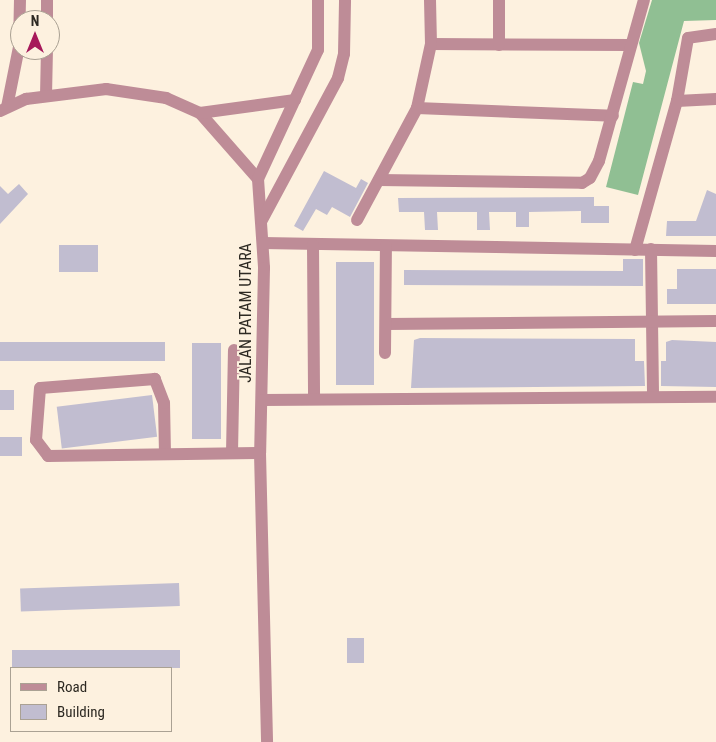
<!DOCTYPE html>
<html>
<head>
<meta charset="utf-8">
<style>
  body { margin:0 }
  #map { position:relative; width:716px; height:742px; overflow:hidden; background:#fdf1df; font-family:"Roboto Condensed",sans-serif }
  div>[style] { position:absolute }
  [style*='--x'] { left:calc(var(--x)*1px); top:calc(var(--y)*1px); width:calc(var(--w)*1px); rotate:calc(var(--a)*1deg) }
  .forest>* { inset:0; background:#90bf93 }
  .building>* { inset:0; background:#c1bdd0; transform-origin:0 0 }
  .minor>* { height:12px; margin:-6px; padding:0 6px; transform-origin:6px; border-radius:6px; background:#be8c97 }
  span { translate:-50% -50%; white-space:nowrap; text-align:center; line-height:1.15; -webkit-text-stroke:4px #fdf1df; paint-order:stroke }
  .street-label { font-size:16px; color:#2d2922 }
  .legend { position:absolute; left:10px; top:667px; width:162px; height:65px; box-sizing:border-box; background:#fdf1df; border:1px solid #aaa193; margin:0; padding:6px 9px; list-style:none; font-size:15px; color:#2d2922 }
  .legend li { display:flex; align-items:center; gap:10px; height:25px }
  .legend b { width:25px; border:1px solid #aaa193 }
  .north { position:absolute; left:10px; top:10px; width:50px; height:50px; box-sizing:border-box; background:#fdf1df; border:1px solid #aaa193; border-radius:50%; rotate:0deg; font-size:14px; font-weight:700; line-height:20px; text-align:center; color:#2d2922 }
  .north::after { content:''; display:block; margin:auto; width:18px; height:22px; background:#a7195a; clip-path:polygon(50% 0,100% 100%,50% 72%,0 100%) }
</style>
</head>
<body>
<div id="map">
  <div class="forest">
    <div style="clip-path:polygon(652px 0,716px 0,716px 20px,684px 21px,638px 195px,606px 187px,633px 82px,643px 84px,646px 71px,639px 43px)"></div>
  </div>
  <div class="building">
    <div style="clip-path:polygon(324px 171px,356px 188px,361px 179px,368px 183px,350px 217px,332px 207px,327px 215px,316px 209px,303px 231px,294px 226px)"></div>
    <div style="clip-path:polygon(19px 184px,28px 194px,0 224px,0 186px,8px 194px)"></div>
    <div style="clip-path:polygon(707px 190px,716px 194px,716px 236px,666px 236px,667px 221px,696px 221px)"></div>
    <div style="clip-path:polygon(594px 197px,594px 206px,609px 206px,609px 223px,581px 223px,581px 211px,529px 212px,529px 227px,516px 227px,516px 212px,489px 212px,490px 230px,477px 230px,477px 212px,437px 212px,438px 230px,425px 230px,424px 212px,399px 212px,398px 198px)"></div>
    <div style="left:98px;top:245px;width:27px;height:39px;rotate:90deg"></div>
    <div style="clip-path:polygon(623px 259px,643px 259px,643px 286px,404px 285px,404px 270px,623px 271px)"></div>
    <div style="left:336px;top:262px;width:38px;height:123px"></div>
    <div style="clip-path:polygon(677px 269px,716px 269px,716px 304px,667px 304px,667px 289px,677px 289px)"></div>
    <div style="clip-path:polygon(420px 338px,635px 339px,635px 361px,644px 361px,645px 386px,411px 388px,414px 340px)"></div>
    <div style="clip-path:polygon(672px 340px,716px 342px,716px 387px,661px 386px,661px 361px,666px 361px,666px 342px)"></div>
    <div style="left:165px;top:342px;width:19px;height:165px;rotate:90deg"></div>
    <div style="left:192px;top:343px;width:29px;height:96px"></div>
    <div style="left:0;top:390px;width:14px;height:20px"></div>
    <div style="left:152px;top:395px;width:42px;height:96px;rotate:83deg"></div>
    <div style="left:0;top:437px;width:22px;height:19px"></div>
    <div style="left:179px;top:583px;width:23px;height:159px;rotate:88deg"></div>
    <div style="left:347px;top:638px;width:17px;height:25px"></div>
    <div style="left:180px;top:650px;width:18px;height:168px;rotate:90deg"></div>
  </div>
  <div class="minor">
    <div style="--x:47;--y:20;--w:20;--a:-90"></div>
    <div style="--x:716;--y:34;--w:28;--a:172"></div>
    <div style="--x:688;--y:38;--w:64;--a:99.9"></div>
    <div style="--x:677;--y:101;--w:39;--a:-3"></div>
    <div style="--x:431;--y:44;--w:199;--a:0.3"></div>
    <div style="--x:499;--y:45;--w:45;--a:-90"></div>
    <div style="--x:46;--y:96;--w:46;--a:-88.8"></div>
    <div style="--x:7;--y:107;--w:61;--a:-78.7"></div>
    <div style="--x:19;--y:47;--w:47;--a:-88.8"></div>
    <div style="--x:417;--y:108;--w:196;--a:2.3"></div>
    <div style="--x:0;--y:111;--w:29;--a:-25"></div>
    <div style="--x:26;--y:99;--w:81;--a:-7.1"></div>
    <div style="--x:106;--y:89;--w:61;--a:8.5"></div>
    <div style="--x:166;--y:98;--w:37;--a:24"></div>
    <div style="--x:200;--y:113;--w:88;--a:48.7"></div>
    <div style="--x:258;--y:179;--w:89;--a:86.1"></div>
    <div style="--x:264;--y:268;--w:185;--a:91.2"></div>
    <div style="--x:260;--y:453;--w:289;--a:88.6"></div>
    <div style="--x:200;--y:113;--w:96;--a:-7.8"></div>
    <div style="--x:258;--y:179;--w:142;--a:-65.1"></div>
    <div style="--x:318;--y:50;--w:50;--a:-90"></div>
    <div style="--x:379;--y:180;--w:203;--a:0.8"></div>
    <div style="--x:582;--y:183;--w:9;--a:-32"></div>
    <div style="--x:590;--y:178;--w:19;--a:-62"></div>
    <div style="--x:599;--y:161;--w:167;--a:-74.4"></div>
    <div style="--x:262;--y:220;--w:161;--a:-61.8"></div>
    <div style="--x:338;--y:78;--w:25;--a:-76"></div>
    <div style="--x:344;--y:54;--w:54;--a:-88.9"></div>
    <div style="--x:357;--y:220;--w:127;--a:-61.8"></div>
    <div style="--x:417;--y:108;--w:66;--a:-77.7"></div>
    <div style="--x:431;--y:44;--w:44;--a:-91.3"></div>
    <div style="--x:263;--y:243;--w:453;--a:1"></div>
    <div style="--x:313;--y:245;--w:154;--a:89.6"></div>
    <div style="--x:651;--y:249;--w:148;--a:89.2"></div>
    <div style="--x:635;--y:250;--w:155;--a:-74.3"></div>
    <div style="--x:386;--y:324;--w:330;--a:-0.5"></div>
    <div style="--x:385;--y:353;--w:107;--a:-89.5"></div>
    <div style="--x:263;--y:400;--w:453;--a:-0.4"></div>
    <div style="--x:232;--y:453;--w:103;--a:-88.9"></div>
    <div style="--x:165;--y:454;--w:51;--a:-91.1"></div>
    <div style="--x:164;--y:403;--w:26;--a:-111"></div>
    <div style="--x:155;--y:379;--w:115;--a:175.5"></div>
    <div style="--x:40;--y:388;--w:52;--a:94.4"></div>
    <div style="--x:36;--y:440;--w:20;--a:53"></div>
    <div style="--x:48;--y:456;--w:212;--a:-0.8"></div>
  </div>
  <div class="street-label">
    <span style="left:246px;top:313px;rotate:-90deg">JALAN PATAM UTARA</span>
  </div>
  <ul class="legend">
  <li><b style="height:6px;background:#be8c97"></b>Road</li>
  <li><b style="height:14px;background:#c1bdd0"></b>Building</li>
  </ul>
  <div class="north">N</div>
</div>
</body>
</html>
